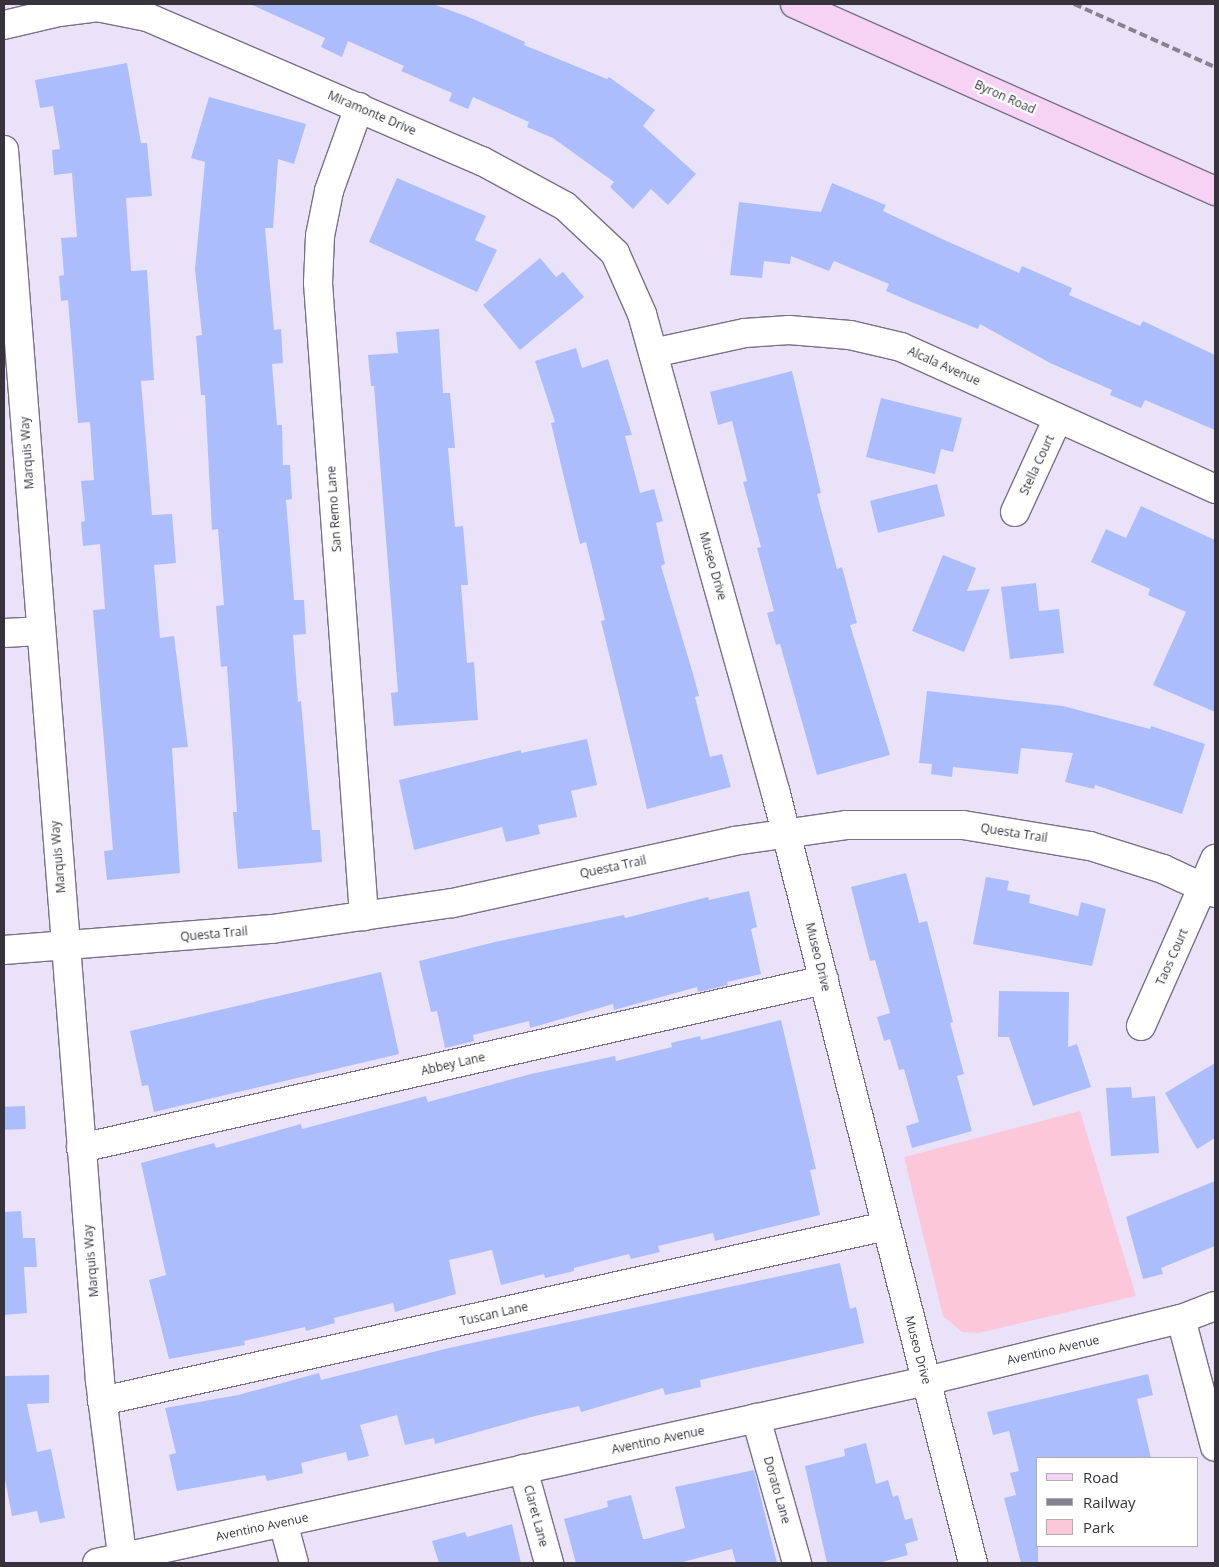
<!DOCTYPE html>
<html>
<head>
<meta charset="utf-8">
<style>
  body { margin:0 }
  #map { position:relative; width:1219px; height:1567px; overflow:hidden; background:#eae2f9; font-family:"Open Sans",sans-serif }
  div>[style] { position:absolute }
  [style*='--x'] { left:calc(var(--x)*1px); top:calc(var(--y)*1px); width:calc(var(--w)*1px); rotate:calc(var(--a)*1deg) }
  .green>* { inset:0; background:#fcc8d9 }
  .building>* { inset:0; background:#acbdfe; transform-origin:0 0 }
  .roads { filter:drop-shadow(1px 0 #787185) drop-shadow(-1px 0 #787185) drop-shadow(0 1px #787185) drop-shadow(0 -1px #787185) }
  .minor>* { height:28px; margin:-14px; padding:0 14px; transform-origin:14px; border-radius:14px; background:#fff }
  .major>* { height:28px; margin:-14px; padding:0 14px; transform-origin:14px; border-radius:14px; background:#f6d2f4 }
  .rail>* { height:4px; margin-top:-2px; transform-origin:0; background:repeating-linear-gradient(90deg,#878291 0 8px,transparent 0 12px) }
  span { translate:-50% -50%; white-space:nowrap; text-align:center; line-height:1.15; -webkit-text-stroke:4.5px #fff; paint-order:stroke }
  .street-label { font-size:12px; color:#36333c }
  .frame { position:absolute; inset:0; border:5px solid #36333c; pointer-events:none }
  .legend { position:absolute; left:1036px; top:1457px; width:162px; height:90px; box-sizing:border-box; background:#fff; border:1px solid #afadb1; margin:0; padding:6px 9px; list-style:none; font-size:15px; color:#36333c }
  .legend li { display:flex; align-items:center; gap:10px; height:25px }
  .legend b { width:25px; border:1px solid #afadb1 }
</style>
</head>
<body>
<div id="map">
  <div class="green">
    <div style="clip-path:polygon(1080px 1111px,1136px 1296px,979px 1333px,962px 1332px,943px 1316px,904px 1157px)"></div>
  </div>
  <div class="building">
    <div style="clip-path:polygon(250px 4px,433px 4px,471px 18px,525px 42px,524px 45px,607px 79px,609px 77px,655px 110px,643px 126px,696px 174px,668px 205px,651px 189px,633px 209px,610px 187px,614px 182px,553px 138px,527px 127px,529px 122px,473px 97px,468px 109px,449px 101px,452px 93px,401px 71px,404px 66px,348px 41px,342px 57px,321px 47px,325px 38px)"></div>
    <div style="clip-path:polygon(127px 63px,141px 143px,147px 143px,152px 196px,126px 198px,131px 271px,147px 270px,154px 380px,141px 381px,152px 515px,172px 514px,176px 563px,154px 565px,160px 638px,174px 636px,188px 747px,172px 748px,180px 873px,107px 880px,104px 851px,113px 850px,93px 610px,105px 609px,100px 544px,83px 546px,81px 522px,85px 521px,81px 481px,94px 480px,90px 422px,78px 423px,68px 300px,61px 301px,59px 276px,64px 275px,61px 238px,77px 237px,72px 173px,54px 175px,52px 150px,60px 149px,53px 106px,40px 108px,35px 80px)"></div>
    <div style="clip-path:polygon(209px 97px,306px 124px,294px 164px,278px 159px,273px 228px,265px 228px,274px 330px,281px 329px,283px 363px,272px 364px,277px 425px,282px 425px,283px 465px,290px 465px,292px 499px,286px 500px,294px 600px,304px 600px,306px 634px,293px 635px,298px 702px,301px 701px,312px 830px,320px 830px,322px 862px,238px 869px,233px 812px,237px 812px,227px 666px,221px 667px,216px 606px,224px 605px,218px 529px,212px 530px,205px 395px,201px 395px,196px 336px,202px 335px,195px 269px,205px 162px,191px 158px)"></div>
    <div style="clip-path:polygon(397px 178px,486px 216px,475px 240px,497px 250px,477px 292px,369px 242px)"></div>
    <div style="clip-path:polygon(832px 183px,886px 205px,883px 211px,942px 239px,1019px 273px,1022px 266px,1072px 288px,1069px 295px,1140px 326px,1143px 321px,1215px 355px,1215px 430px,1145px 400px,1141px 408px,1110px 395px,1112px 390px,1050px 363px,980px 324px,978px 329px,914px 303px,886px 291px,889px 284px,834px 261px,829px 271px,791px 256px,790px 264px,764px 261px,762px 278px,730px 275px,739px 202px,821px 212px)"></div>
    <div style="clip-path:polygon(540px 258px,556px 277px,563px 272px,584px 297px,520px 350px,483px 305px)"></div>
    <div style="clip-path:polygon(439px 329px,443px 393px,450px 393px,455px 448px,448px 448px,455px 527px,463px 526px,468px 585px,461px 585px,467px 663px,474px 662px,478px 720px,394px 726px,391px 693px,398px 692px,374px 386px,371px 386px,368px 355px,398px 353px,396px 332px)"></div>
    <div style="clip-path:polygon(576px 348px,582px 368px,608px 359px,632px 435px,625px 436px,640px 493px,654px 489px,663px 521px,656px 523px,665px 564px,661px 566px,693px 674px,699px 696px,695px 697px,710px 757px,722px 754px,731px 787px,647px 809px,601px 621px,605px 620px,586px 542px,580px 544px,551px 423px,555px 422px,535px 361px)"></div>
    <div style="clip-path:polygon(792px 371px,821px 493px,817px 494px,837px 569px,842px 567px,857px 623px,850px 625px,890px 755px,817px 775px,780px 644px,776px 645px,767px 613px,774px 611px,757px 548px,761px 547px,743px 482px,747px 481px,732px 421px,718px 425px,710px 392px)"></div>
    <div style="clip-path:polygon(881px 398px,962px 418px,953px 452px,941px 449px,935px 474px,866px 457px)"></div>
    <div style="left:937px;top:484px;width:33px;height:69px;rotate:76deg"></div>
    <div style="clip-path:polygon(1141px 506px,1215px 540px,1215px 712px,1153px 685px,1186px 612px,1148px 595px,1150px 589px,1091px 562px,1106px 529px,1126px 538px)"></div>
    <div style="clip-path:polygon(943px 555px,976px 568px,967px 591px,990px 589px,964px 652px,912px 631px)"></div>
    <div style="clip-path:polygon(1036px 583px,1039px 611px,1059px 609px,1064px 653px,1010px 659px,1001px 587px)"></div>
    <div style="clip-path:polygon(927px 691px,1063px 706px,1150px 729px,1151px 726px,1205px 744px,1182px 814px,1095px 785px,1094px 789px,1065px 782px,1073px 753px,1021px 748px,1018px 774px,953px 767px,952px 777px,931px 774px,932px 764px,919px 763px)"></div>
    <div style="clip-path:polygon(587px 739px,597px 785px,571px 791px,577px 817px,538px 825px,540px 834px,506px 842px,502px 827px,414px 850px,399px 780px,521px 750px,521px 753px)"></div>
    <div style="clip-path:polygon(906px 873px,919px 923px,927px 921px,953px 1022px,950px 1023px,964px 1074px,957px 1076px,972px 1131px,912px 1148px,906px 1126px,919px 1122px,904px 1069px,899px 1070px,890px 1039px,884px 1041px,877px 1017px,890px 1013px,875px 960px,870px 961px,851px 887px)"></div>
    <div style="clip-path:polygon(986px 877px,1009px 881px,1007px 890px,1030px 895px,1029px 903px,1078px 916px,1081px 902px,1106px 909px,1092px 966px,973px 944px)"></div>
    <div style="clip-path:polygon(749px 891px,757px 927px,751px 929px,761px 974px,727px 982px,728px 985px,698px 992px,697px 987px,614px 1010px,613px 1004px,530px 1028px,529px 1021px,473px 1035px,474px 1041px,445px 1048px,437px 1011px,431px 1012px,419px 961px,495px 942px,624px 915px,625px 918px,708px 897px,709px 900px)"></div>
    <div style="clip-path:polygon(381px 972px,399px 1054px,154px 1112px,148px 1085px,142px 1086px,130px 1031px)"></div>
    <div style="clip-path:polygon(999px 991px,1069px 992px,1068px 1047px,1077px 1044px,1091px 1087px,1033px 1106px,1009px 1037px,998px 1037px)"></div>
    <div style="clip-path:polygon(781px 1020px,816px 1169px,810px 1170px,820px 1215px,715px 1241px,713px 1233px,658px 1246px,660px 1252px,631px 1259px,629px 1254px,574px 1268px,574px 1271px,545px 1278px,544px 1274px,501px 1285px,492px 1250px,449px 1260px,456px 1294px,395px 1312px,393px 1303px,334px 1318px,335px 1323px,306px 1331px,305px 1327px,244px 1341px,245px 1345px,169px 1359px,149px 1280px,166px 1275px,141px 1163px,214px 1143px,216px 1148px,301px 1124px,302px 1129px,426px 1096px,428px 1102px,531px 1074px,615px 1056px,616px 1061px,672px 1047px,671px 1043px,700px 1036px,701px 1040px)"></div>
    <div style="clip-path:polygon(1215px 1063px,1215px 1138px,1197px 1149px,1165px 1093px)"></div>
    <div style="clip-path:polygon(1131px 1087px,1132px 1098px,1155px 1096px,1159px 1153px,1111px 1156px,1106px 1088px)"></div>
    <div style="left:25px;top:1106px;width:23px;height:21px;rotate:88deg"></div>
    <div style="clip-path:polygon(1215px 1181px,1215px 1246px,1161px 1268px,1163px 1274px,1143px 1279px,1126px 1217px)"></div>
    <div style="clip-path:polygon(21px 1211px,23px 1238px,35px 1238px,37px 1267px,24px 1267px,27px 1313px,4px 1315px,4px 1212px)"></div>
    <div style="clip-path:polygon(840px 1263px,850px 1309px,856px 1307px,864px 1343px,700px 1380px,701px 1387px,665px 1395px,663px 1388px,581px 1412px,579px 1406px,535px 1416px,435px 1444px,434px 1438px,405px 1445px,397px 1415px,360px 1425px,369px 1456px,348px 1461px,346px 1452px,301px 1463px,303px 1473px,267px 1481px,265px 1475px,177px 1491px,169px 1455px,176px 1453px,165px 1408px,238px 1395px,319px 1373px,321px 1380px,449px 1348px)"></div>
    <div style="clip-path:polygon(1148px 1374px,1153px 1395px,1137px 1399px,1151px 1458px,1038px 1458px,1038px 1563px,1021px 1563px,1004px 1498px,1016px 1495px,1010px 1473px,1019px 1471px,1009px 1431px,993px 1435px,987px 1412px)"></div>
    <div style="clip-path:polygon(49px 1375px,49px 1403px,27px 1404px,37px 1452px,51px 1449px,65px 1518px,40px 1523px,37px 1511px,12px 1516px,4px 1474px,4px 1376px)"></div>
    <div style="clip-path:polygon(866px 1443px,876px 1484px,888px 1480px,893px 1497px,898px 1495px,905px 1520px,912px 1518px,918px 1540px,905px 1544px,908px 1555px,878px 1563px,827px 1563px,805px 1466px,845px 1456px,844px 1449px)"></div>
    <div style="clip-path:polygon(754px 1470px,777px 1563px,736px 1563px,732px 1549px,679px 1563px,576px 1563px,564px 1519px,608px 1507px,607px 1501px,631px 1495px,643px 1539px,646px 1539px,685px 1528px,675px 1487px)"></div>
    <div style="clip-path:polygon(512px 1524px,521px 1563px,439px 1563px,432px 1541px,465px 1532px,467px 1537px)"></div>
  </div>
  <div class="roads">
    <div class="minor">
      <div style="--x:4;--y:25;--w:57;--a:-13.3"></div>
      <div style="--x:59;--y:12;--w:38;--a:-7"></div>
      <div style="--x:97;--y:7;--w:51;--a:11.3"></div>
      <div style="--x:147;--y:17;--w:365;--a:23.3"></div>
      <div style="--x:482;--y:161;--w:94;--a:28.5"></div>
      <div style="--x:565;--y:206;--w:69;--a:43.2"></div>
      <div style="--x:615;--y:253;--w:67;--a:66.1"></div>
      <div style="--x:642;--y:314;--w:498;--a:74.4"></div>
      <div style="--x:776;--y:794;--w:794;--a:75.63"></div>
      <div style="--x:359;--y:107;--w:89;--a:109.7"></div>
      <div style="--x:329;--y:191;--w:46;--a:101.3"></div>
      <div style="--x:320;--y:236;--w:47;--a:92.4"></div>
      <div style="--x:318;--y:283;--w:635;--a:85.84"></div>
      <div style="--x:4;--y:150;--w:1235;--a:85.54"></div>
      <div style="--x:100;--y:1381;--w:183;--a:82.8"></div>
      <div style="--x:653;--y:353;--w:94;--a:-12.3"></div>
      <div style="--x:745;--y:333;--w:44;--a:-3.9"></div>
      <div style="--x:789;--y:330;--w:61;--a:4.7"></div>
      <div style="--x:850;--y:335;--w:52;--a:13.2"></div>
      <div style="--x:901;--y:347;--w:345;--a:24.3"></div>
      <div style="--x:1015;--y:512;--w:103;--a:-65.4"></div>
      <div style="--x:4;--y:633;--w:36;--a:-3"></div>
      <div style="--x:4;--y:950;--w:269;--a:-4.5"></div>
      <div style="--x:272;--y:929;--w:183;--a:-8.2"></div>
      <div style="--x:453;--y:903;--w:288;--a:-12.4"></div>
      <div style="--x:734;--y:841;--w:113;--a:-8.1"></div>
      <div style="--x:846;--y:825;--w:117;--a:0"></div>
      <div style="--x:963;--y:825;--w:129;--a:9.4"></div>
      <div style="--x:1090;--y:846;--w:77;--a:17.5"></div>
      <div style="--x:1163;--y:869;--w:57;--a:24.8"></div>
      <div style="--x:1141;--y:1026;--w:183;--a:-66.1"></div>
      <div style="--x:81;--y:1148;--w:762;--a:-12.74"></div>
      <div style="--x:1181;--y:1319;--w:132;--a:75.1"></div>
      <div style="--x:102;--y:1401;--w:803;--a:-12.58"></div>
      <div style="--x:756;--y:1418;--w:151;--a:74.2"></div>
      <div style="--x:523;--y:1469;--w:98;--a:74.5"></div>
      <div style="--x:283;--y:1522;--w:42;--a:75"></div>
      <div style="--x:97;--y:1563;--w:849;--a:-12.38"></div>
      <div style="--x:926;--y:1381;--w:262;--a:-13.7"></div>
      <div style="--x:1181;--y:1319;--w:36;--a:-21"></div>
    </div>
    <div class="major">
      <div style="--x:795;--y:4;--w:460;--a:24"></div>
    </div>
  </div>
  <div class="rail">
    <div style="--x:1074;--y:4;--w:154;--a:24.1"></div>
  </div>
  <div class="street-label">
    <span style="left:1005px;top:97px;rotate:24deg">Byron Road</span>
    <span style="left:372px;top:113px;rotate:23deg">Miramonte Drive</span>
    <span style="left:944px;top:366px;rotate:24deg">Alcala Avenue</span>
    <span style="left:27px;top:453px;rotate:-94deg">Marquis Way</span>
    <span style="left:1037px;top:465px;rotate:-65deg">Stella Court</span>
    <span style="left:334px;top:509px;rotate:-94deg">San Remo Lane</span>
    <span style="left:713px;top:566px;rotate:74deg">Museo Drive</span>
    <span style="left:1014px;top:833px;rotate:9deg">Questa Trail</span>
    <span style="left:58px;top:857px;rotate:-95deg">Marquis Way</span>
    <span style="left:613px;top:867px;rotate:-12deg">Questa Trail</span>
    <span style="left:214px;top:934px;rotate:-5deg">Questa Trail</span>
    <span style="left:818px;top:957px;rotate:76deg">Museo Drive</span>
    <span style="left:1172px;top:957px;rotate:-66deg">Taos Court</span>
    <span style="left:453px;top:1064px;rotate:-13deg">Abbey Lane</span>
    <span style="left:91px;top:1261px;rotate:-95deg">Marquis Way</span>
    <span style="left:494px;top:1314px;rotate:-13deg">Tuscan Lane</span>
    <span style="left:918px;top:1350px;rotate:75deg">Museo Drive</span>
    <span style="left:1053px;top:1350px;rotate:-13deg">Aventino Avenue</span>
    <span style="left:658px;top:1440px;rotate:-12deg">Aventino Avenue</span>
    <span style="left:777px;top:1490px;rotate:74deg">Dorato Lane</span>
    <span style="left:536px;top:1516px;rotate:75deg">Claret Lane</span>
    <span style="left:262px;top:1527px;rotate:-12deg">Aventino Avenue</span>
  </div>
  <div class="frame"></div>
  <ul class="legend">
  <li><b style="height:6px;background:#f6d2f4"></b>Road</li>
  <li><b style="height:6px;background:#878291"></b>Railway</li>
  <li><b style="height:14px;background:#fcc8d9"></b>Park</li>
  </ul>
</div>
</body>
</html>
